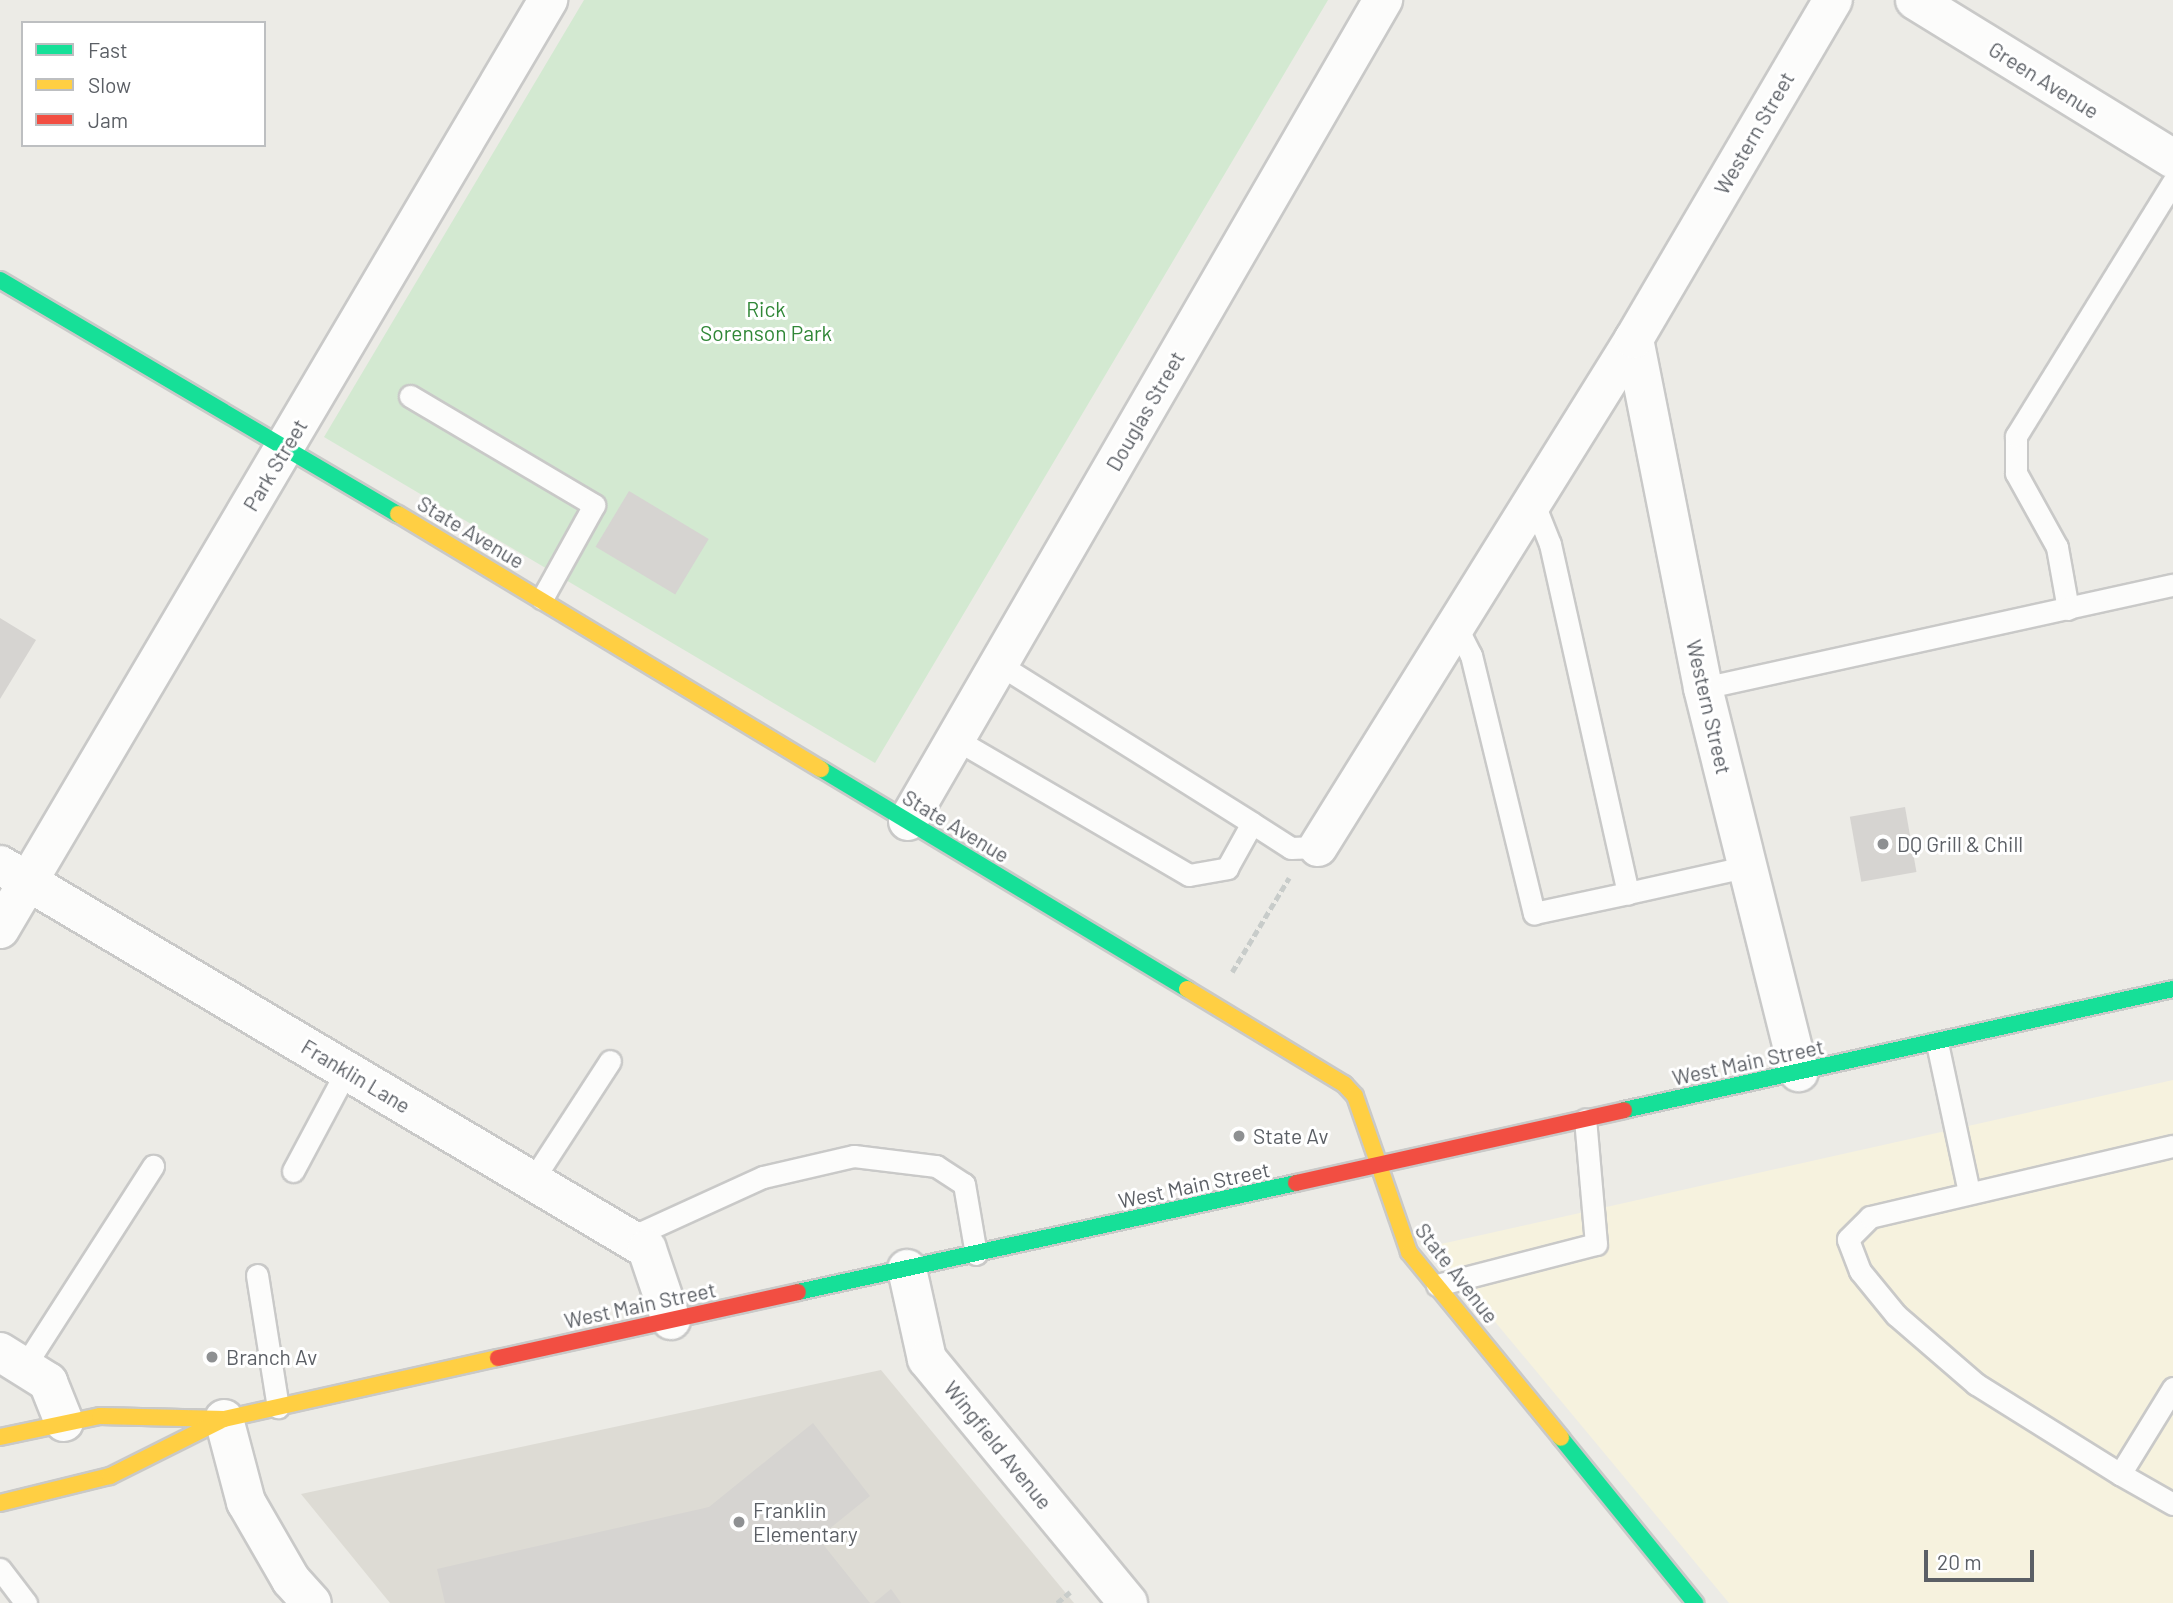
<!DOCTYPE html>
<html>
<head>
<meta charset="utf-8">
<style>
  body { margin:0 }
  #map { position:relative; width:2173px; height:1603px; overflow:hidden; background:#ecebe6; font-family:Barlow,sans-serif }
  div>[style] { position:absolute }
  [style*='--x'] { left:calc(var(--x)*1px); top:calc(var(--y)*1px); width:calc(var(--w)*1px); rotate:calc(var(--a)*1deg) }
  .commercial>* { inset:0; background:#f6f2de }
  .education>* { inset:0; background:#dddbd4 }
  .green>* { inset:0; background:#d3e9d1 }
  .building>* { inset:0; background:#d6d4d1; transform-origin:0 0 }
  .path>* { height:4.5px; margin-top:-2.25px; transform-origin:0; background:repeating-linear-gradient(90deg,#c8ccca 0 7px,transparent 0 10.5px) }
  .roads { filter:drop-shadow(2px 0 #c9c9c8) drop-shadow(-2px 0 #c9c9c8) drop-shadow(0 2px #c9c9c8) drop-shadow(0 -2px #c9c9c8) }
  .lane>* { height:21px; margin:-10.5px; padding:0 10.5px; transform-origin:10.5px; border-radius:10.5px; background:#fcfcfb }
  .street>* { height:38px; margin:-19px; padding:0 19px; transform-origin:19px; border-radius:19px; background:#fcfcfb }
  .fast>* { height:16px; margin:-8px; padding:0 8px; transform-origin:8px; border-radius:8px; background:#16e098 }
  .slow>* { height:16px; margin:-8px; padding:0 8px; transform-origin:8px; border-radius:8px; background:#ffcf43 }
  .jam>* { height:16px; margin:-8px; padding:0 8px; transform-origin:8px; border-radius:8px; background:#f24e42 }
  .dots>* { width:19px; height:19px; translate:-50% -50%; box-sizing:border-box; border:4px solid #fff; border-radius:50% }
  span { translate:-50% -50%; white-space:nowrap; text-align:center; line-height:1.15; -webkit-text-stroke:6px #fff; paint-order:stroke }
  .street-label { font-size:21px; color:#5b5f65 }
  .park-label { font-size:21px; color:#308737 }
  .poi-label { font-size:21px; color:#5b5f65 }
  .left { translate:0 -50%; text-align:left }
  .legend { position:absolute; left:21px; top:21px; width:245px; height:126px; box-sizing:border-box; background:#fff; border:2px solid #bdbfc1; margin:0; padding:9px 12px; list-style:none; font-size:21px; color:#5b5f65 }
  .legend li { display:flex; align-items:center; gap:14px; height:35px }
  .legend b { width:35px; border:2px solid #bdbfc1 }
  .scale { position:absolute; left:1924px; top:1550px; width:110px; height:32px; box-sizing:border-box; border:4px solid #5b5f65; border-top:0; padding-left:9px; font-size:21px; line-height:24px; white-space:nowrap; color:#5b5f65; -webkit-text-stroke:5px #fff; paint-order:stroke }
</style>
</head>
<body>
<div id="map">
  <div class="commercial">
    <div style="clip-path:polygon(2173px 1080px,2173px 1603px,1729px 1603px,1432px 1246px)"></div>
  </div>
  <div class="education">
    <div style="clip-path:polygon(881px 1370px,1074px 1603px,390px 1603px,301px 1494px)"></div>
  </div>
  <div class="green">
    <div style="clip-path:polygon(584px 0,1328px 0,875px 763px,324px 437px)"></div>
  </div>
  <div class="building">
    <div style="left:629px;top:491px;width:93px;height:65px;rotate:31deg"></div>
    <div style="clip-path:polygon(0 618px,36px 640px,0 699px)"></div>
    <div style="left:1905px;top:807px;width:66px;height:56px;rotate:80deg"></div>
    <div style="clip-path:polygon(813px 1423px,870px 1496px,818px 1538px,870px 1603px,445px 1603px,437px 1569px,709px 1507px)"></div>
    <div style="clip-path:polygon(891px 1589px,901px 1603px,874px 1603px)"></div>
  </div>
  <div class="path">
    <div style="--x:1232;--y:972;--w:110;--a:-58.8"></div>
    <div style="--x:1057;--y:1603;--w:17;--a:-40"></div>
  </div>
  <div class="roads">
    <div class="lane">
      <div style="--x:410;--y:396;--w:214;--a:30.6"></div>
      <div style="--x:594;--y:505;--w:107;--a:119"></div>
      <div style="--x:1532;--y:499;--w:48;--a:68.2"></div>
      <div style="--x:1550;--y:544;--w:358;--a:77.4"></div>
      <div style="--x:1628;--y:893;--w:124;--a:-12.6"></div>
      <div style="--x:2068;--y:609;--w:63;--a:-100.1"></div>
      <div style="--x:2057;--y:547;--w:85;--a:-119"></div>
      <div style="--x:2016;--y:473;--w:37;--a:-90"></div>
      <div style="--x:2016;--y:436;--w:299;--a:-58.3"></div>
      <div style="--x:1455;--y:624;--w:35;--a:63"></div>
      <div style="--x:1471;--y:655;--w:266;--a:76.3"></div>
      <div style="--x:1534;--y:913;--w:96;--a:-12"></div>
      <div style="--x:1703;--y:688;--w:481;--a:-12.4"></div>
      <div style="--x:957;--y:740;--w:268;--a:30.2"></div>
      <div style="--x:1189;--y:875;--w:39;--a:-10"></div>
      <div style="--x:1227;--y:868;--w:51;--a:-60.9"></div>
      <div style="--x:1252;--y:823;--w:299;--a:-147.9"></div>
      <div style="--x:1252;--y:823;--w:46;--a:32.7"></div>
      <div style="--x:1291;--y:848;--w:27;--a:-2"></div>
      <div style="--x:1937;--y:1043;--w:152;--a:77.9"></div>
      <div style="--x:293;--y:1171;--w:115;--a:-61.9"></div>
      <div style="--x:532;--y:1181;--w:143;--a:-57"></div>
      <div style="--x:629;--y:1238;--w:147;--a:-24.5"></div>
      <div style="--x:763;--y:1177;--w:93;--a:-13"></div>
      <div style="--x:854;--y:1156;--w:83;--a:7"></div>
      <div style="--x:936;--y:1166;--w:33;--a:33"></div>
      <div style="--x:964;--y:1184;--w:71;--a:80.3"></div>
      <div style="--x:257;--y:1275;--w:134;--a:81"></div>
      <div style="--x:1437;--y:1285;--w:164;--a:-14.5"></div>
      <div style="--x:1596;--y:1244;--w:125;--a:-95"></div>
      <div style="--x:24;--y:1367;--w:239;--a:-57.3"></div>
      <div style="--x:2173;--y:1388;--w:101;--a:121.6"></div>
      <div style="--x:2120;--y:1474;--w:61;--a:29.5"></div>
      <div style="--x:2120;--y:1474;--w:170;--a:-148"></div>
      <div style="--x:1976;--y:1384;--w:106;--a:-139.2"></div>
      <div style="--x:1896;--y:1315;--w:57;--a:-129.3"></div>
      <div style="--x:1860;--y:1271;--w:34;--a:-111"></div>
      <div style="--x:1848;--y:1239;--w:31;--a:-45"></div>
      <div style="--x:1870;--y:1217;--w:311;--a:-13.2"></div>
      <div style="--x:0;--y:1569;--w:43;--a:52.6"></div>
    </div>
    <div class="street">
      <div style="--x:1915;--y:0;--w:303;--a:31.6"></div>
      <div style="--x:1634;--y:339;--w:356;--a:78.8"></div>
      <div style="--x:1703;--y:688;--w:396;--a:76"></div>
      <div style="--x:908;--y:821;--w:949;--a:-59.95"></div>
      <div style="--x:1318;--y:847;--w:598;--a:-58.12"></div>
      <div style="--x:1634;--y:339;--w:393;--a:-59.6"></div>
      <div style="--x:0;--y:865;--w:752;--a:30.69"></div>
      <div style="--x:647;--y:1249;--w:75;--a:71.3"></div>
      <div style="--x:0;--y:929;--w:1079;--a:-59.46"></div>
      <div style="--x:907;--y:1269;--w:92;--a:77.5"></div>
      <div style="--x:927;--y:1359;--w:316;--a:50.5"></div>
      <div style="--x:0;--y:1352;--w:57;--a:32"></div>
      <div style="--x:48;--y:1382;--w:43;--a:68.2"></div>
      <div style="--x:224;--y:1419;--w:86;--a:75.2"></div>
      <div style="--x:246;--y:1502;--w:90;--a:60"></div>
      <div style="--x:291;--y:1580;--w:31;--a:48"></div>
    </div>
    <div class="fast">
      <div style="--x:0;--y:280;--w:462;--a:30.5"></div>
      <div style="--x:821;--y:769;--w:427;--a:31"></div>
      <div style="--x:1624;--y:1110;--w:562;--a:-12.43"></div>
      <div style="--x:798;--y:1292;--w:510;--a:-12.35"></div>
      <div style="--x:1561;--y:1438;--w:213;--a:50.9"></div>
    </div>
    <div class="slow">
      <div style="--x:398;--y:514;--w:494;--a:31.1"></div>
      <div style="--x:1187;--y:989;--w:184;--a:31.2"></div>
      <div style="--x:1344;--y:1084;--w:16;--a:47"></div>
      <div style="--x:1355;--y:1096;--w:165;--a:70.9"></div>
      <div style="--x:1409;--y:1252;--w:240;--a:50.7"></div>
      <div style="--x:0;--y:1437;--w:102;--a:-11.9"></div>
      <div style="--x:100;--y:1416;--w:124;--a:1.4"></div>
      <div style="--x:224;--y:1419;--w:281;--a:-12.6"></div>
      <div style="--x:0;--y:1503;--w:113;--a:-13.8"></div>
      <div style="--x:110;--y:1476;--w:123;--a:-26.6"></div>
    </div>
    <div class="jam">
      <div style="--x:1296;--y:1183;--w:336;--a:-12.5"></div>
      <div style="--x:498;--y:1358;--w:307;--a:-12.4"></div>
    </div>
  </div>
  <div class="dots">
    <div style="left:1883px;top:844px;background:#8e9092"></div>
    <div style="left:1239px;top:1136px;background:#8e9092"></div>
    <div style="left:212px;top:1357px;background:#8e9092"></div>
    <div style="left:739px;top:1522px;background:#8e9092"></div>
  </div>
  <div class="street-label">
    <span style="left:2044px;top:80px;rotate:32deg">Green Avenue</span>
    <span style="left:1754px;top:133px;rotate:-60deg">Western Street</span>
    <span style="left:1145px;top:411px;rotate:-60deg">Douglas Street</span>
    <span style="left:275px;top:465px;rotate:-59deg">Park Street</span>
    <span style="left:471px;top:532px;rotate:31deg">State Avenue</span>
    <span style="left:1709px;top:707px;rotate:77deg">Western Street</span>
    <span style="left:956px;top:826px;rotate:31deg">State Avenue</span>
    <span style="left:1748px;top:1062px;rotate:-12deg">West Main Street</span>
    <span style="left:356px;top:1076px;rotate:31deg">Franklin Lane</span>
    <span style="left:1194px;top:1185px;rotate:-12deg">West Main Street</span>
    <span style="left:1457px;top:1273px;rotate:52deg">State Avenue</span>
    <span style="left:640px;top:1305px;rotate:-12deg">West Main Street</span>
    <span style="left:998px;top:1445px;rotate:51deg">Wingfield Avenue</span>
  </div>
  <div class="park-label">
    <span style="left:766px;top:321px">Rick<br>Sorenson Park</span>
  </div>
  <div class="poi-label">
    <span class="left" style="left:1897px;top:844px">DQ Grill &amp; Chill</span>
    <span class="left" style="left:1253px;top:1136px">State Av</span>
    <span class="left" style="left:226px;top:1357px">Branch Av</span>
    <span class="left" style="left:753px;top:1522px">Franklin<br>Elementary</span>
  </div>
  <ul class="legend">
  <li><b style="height:9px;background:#16e098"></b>Fast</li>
  <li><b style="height:9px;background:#ffcf43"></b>Slow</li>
  <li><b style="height:9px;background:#f24e42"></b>Jam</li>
  </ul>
  <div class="scale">20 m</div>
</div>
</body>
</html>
